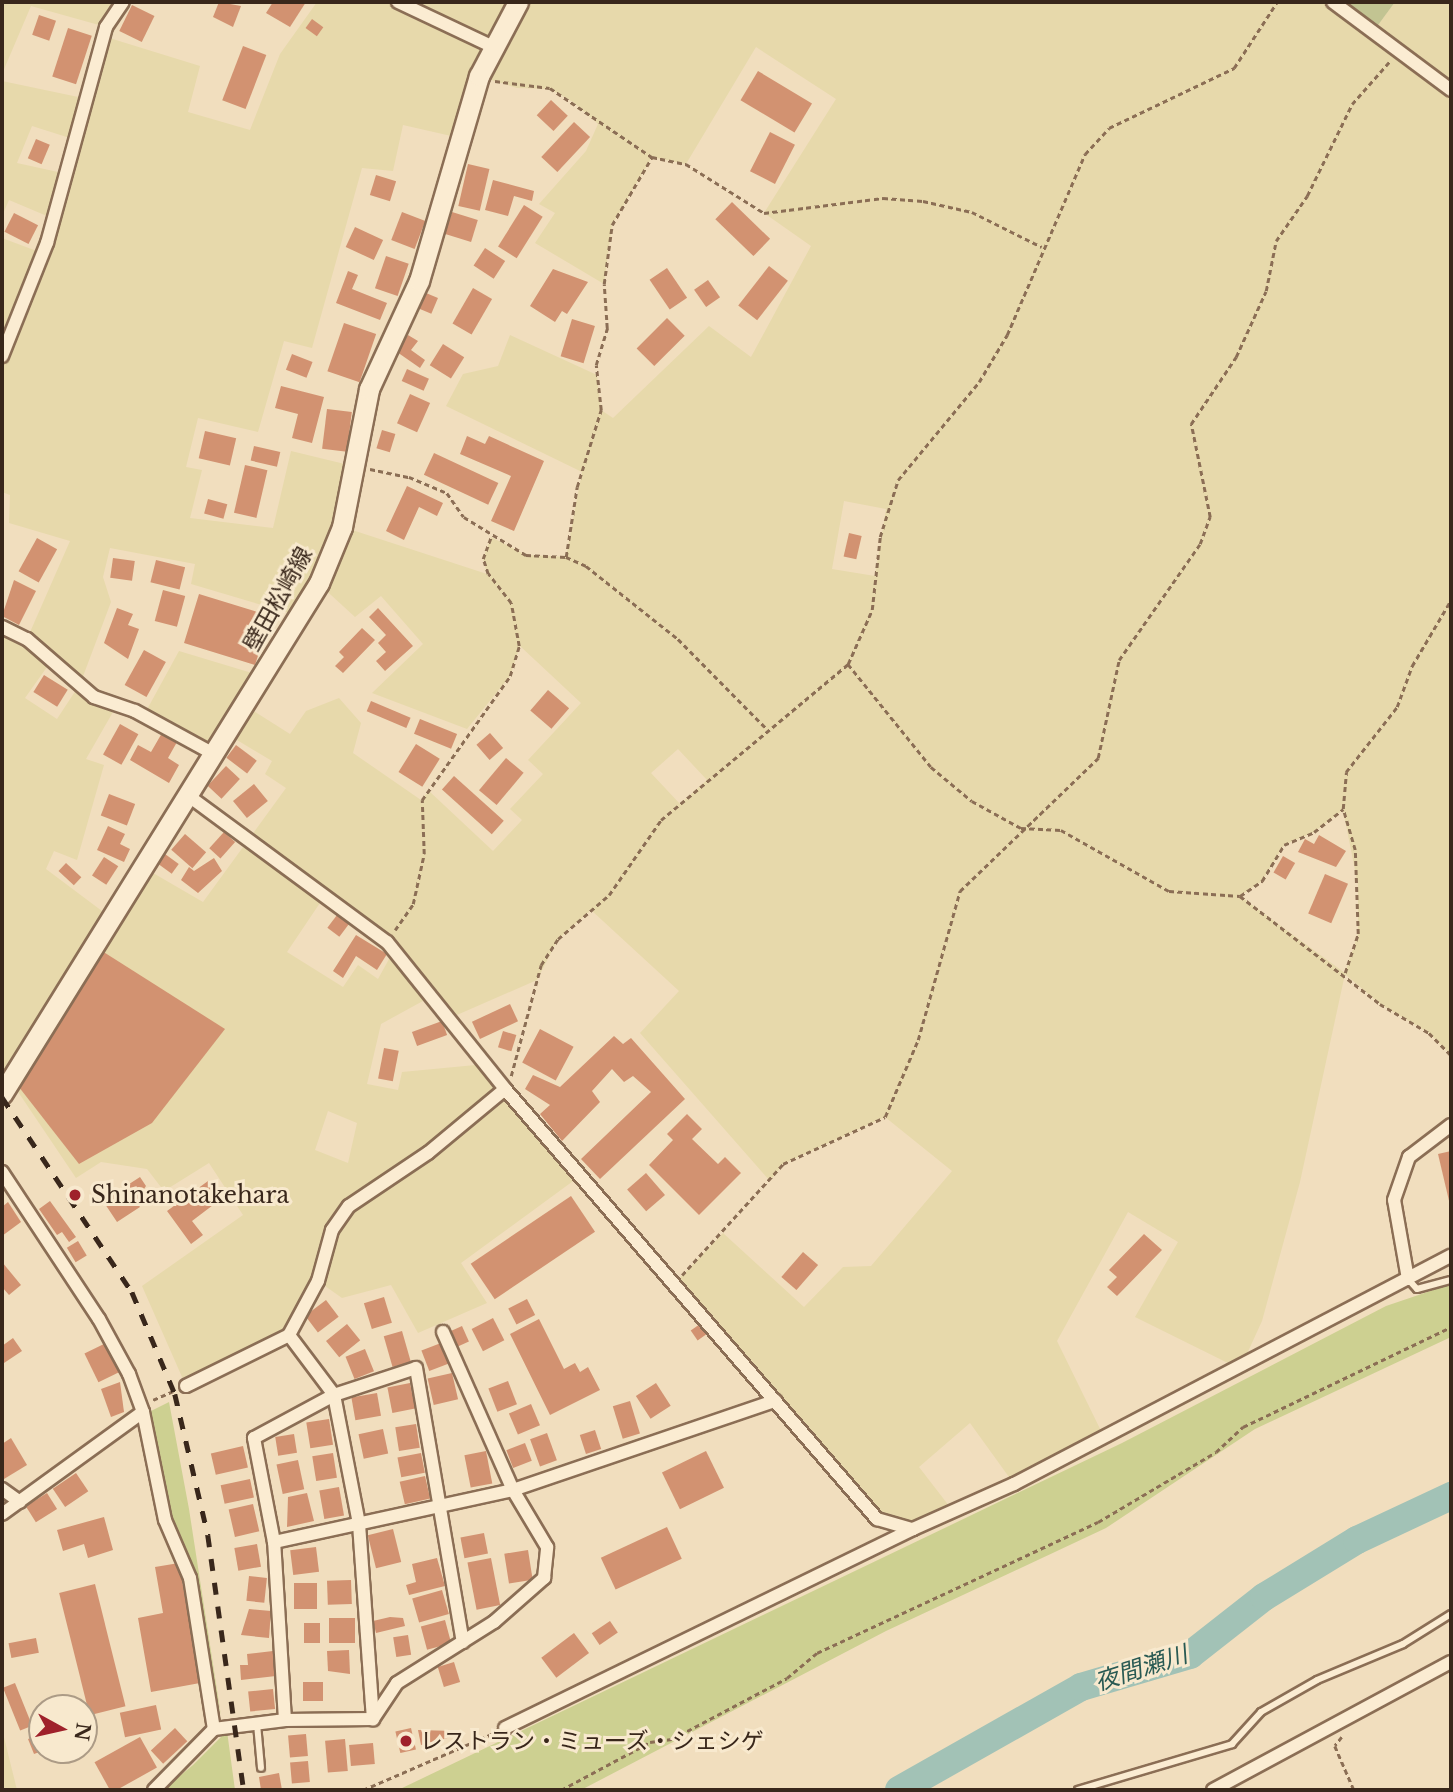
<!DOCTYPE html>
<html>
<head>
<meta charset="utf-8">
<style>
  body { margin:0 }
  #map { position:relative; width:1453px; height:1792px; overflow:hidden; background:#f1debe; font-family:"Libre Baskerville","Noto Sans JP",serif }
  div>[style] { position:absolute }
  [style*='--x'] { left:calc(var(--x)*1px); top:calc(var(--y)*1px); width:calc(var(--w)*1px); rotate:calc(var(--a)*1deg) }
  .farmland>* { inset:0; background:#e7d9ab }
  .green>* { inset:0; background:#cdd091 }
  .cemetery>* { inset:0; background:#c2c492 }
  .river>* { height:28px; margin:-14px; padding:0 14px; transform-origin:14px; border-radius:14px; background:#a2c2b6 }
  .building>* { inset:0; background:#d29271; transform-origin:0 0 }
  .path>* { height:2.5px; margin-top:-1.25px; transform-origin:0; background:repeating-linear-gradient(90deg,#8b6e55 0 5px,transparent 0 8.5px) }
  .roads { filter:drop-shadow(2px 0 #8b6e55) drop-shadow(-2px 0 #8b6e55) drop-shadow(0 2px #8b6e55) drop-shadow(0 -2px #8b6e55) }
  .service>* { height:6px; margin:-3px; padding:0 3px; transform-origin:3px; border-radius:3px; background:#fbecd2 }
  .minor>* { height:12px; margin:-6px; padding:0 6px; transform-origin:6px; border-radius:6px; background:#fbecd2 }
  .secondary>* { height:19px; margin:-9.5px; padding:0 9.5px; transform-origin:9.5px; border-radius:9.5px; background:#fbecd2 }
  .rail>* { height:4.5px; margin-top:-2.25px; transform-origin:0; background:repeating-linear-gradient(90deg,#39271b 0 12px,transparent 0 24px) }
  .dots>* { width:19px; height:19px; translate:-50% -50%; box-sizing:border-box; border:4px solid #f8e9ce; border-radius:50% }
  span { translate:-50% -50%; white-space:nowrap; text-align:center; line-height:1.15; -webkit-text-stroke:6px #f8e9ce; paint-order:stroke }
  .street-label { font-size:23px; color:#39271b }
  .poi-label { font-size:23px; color:#39271b }
  .left { translate:0 -50%; text-align:left }
  .water-label { font-size:24px; color:#295a53; font-style:italic }
  .frame { position:absolute; inset:0; border:4px solid #39271b; pointer-events:none }
  .north { position:absolute; left:28px; top:1694px; width:70px; height:70px; box-sizing:border-box; background:#f8e9ce; border:2px solid #ac9b86; border-radius:50%; rotate:98deg; font-size:19px; font-weight:700; line-height:28px; text-align:center; color:#39271b }
  .north::after { content:''; display:block; margin:auto; width:24px; height:32px; background:#9f212b; clip-path:polygon(50% 0,100% 100%,50% 72%,0 100%) }
</style>
</head>
<body>
<div id="map">
  <div class="farmland">
    <div style="clip-path:polygon(2px 2px,123px 2px,106px 27px,31px 6px,2px 74px)"></div>
    <div style="clip-path:polygon(evenodd,317px 2px,1333px 2px,1373px 32px,1395px 2px,1451px 2px,1451px 1055px,1429px 1033px,1380px 1004px,1345px 974px,1300px 1182px,1262px 1321px,1240px 1369px,1135px 1317px,1178px 1242px,1128px 1212px,1057px 1341px,1105px 1439px,1014px 1484px,970px 1423px,919px 1467px,953px 1511px,913px 1529px,877px 1519px,673px 1285px,723px 1233px,804px 1307px,843px 1267px,871px 1266px,952px 1171px,885px 1117px,783px 1164px,770px 1181px,640px 1033px,679px 991px,591px 910px,558px 939px,537px 980px,450px 1018px,432px 996px,381px 1024px,367px 1084px,398px 1090px,402px 1072px,486px 1064px,580px 1176px,461px 1263px,487px 1303px,418px 1333px,391px 1285px,342px 1298px,318px 1281px,289px 1335px,186px 1386px,142px 1286px,243px 1215px,209px 1163px,164px 1191px,147px 1169px,101px 1162px,76px 1178px,2px 1068px,2px 627px,27px 639px,70px 541px,9px 523px,10px 495px,2px 492px,2px 238px,42px 253px,54px 219px,9px 200px,2px 216px,2px 81px,83px 98px,103px 36px,200px 66px,188px 112px,250px 130px,280px 54px,317px 2px,756px 47px,836px 99px,764px 213px,811px 246px,751px 357px,709px 326px,613px 418px,601px 410px,597px 375px,510px 335px,498px 366px,463px 374px,446px 406px,582px 472px,566px 557px,526px 555px,491px 537px,483px 559px,487px 574px,343px 527px,357px 467px,291px 451px,273px 528px,190px 518px,202px 470px,186px 467px,198px 418px,258px 432px,284px 341px,312px 348px,362px 168px,393px 171px,403px 125px,460px 138px,479px 76px,517px 88px,550px 89px,573px 102px,598px 124px,586px 151px,539px 204px,555px 213px,535px 243px,604px 284px,612px 225px,652px 157px,686px 164px,756px 47px,317px 2px,32px 126px,73px 139px,67px 174px,17px 163px,32px 126px,317px 2px,844px 501px,886px 509px,875px 576px,832px 569px,844px 501px,317px 2px,110px 548px,195px 564px,191px 584px,299px 616px,319px 584px,355px 617px,381px 596px,423px 644px,372px 693px,467px 729px,510px 676px,520px 646px,581px 703px,528px 760px,543px 774px,510px 809px,522px 820px,493px 851px,429px 791px,421px 800px,353px 753px,361px 723px,339px 698px,306px 711px,290px 734px,244px 705px,262px 676px,179px 651px,144px 715px,214px 754px,227px 734px,272px 761px,265px 774px,286px 788px,203px 902px,141px 866px,110px 917px,46px 869px,54px 851px,77px 860px,104px 765px,86px 759px,117px 705px,79px 687px,111px 602px,103px 577px,110px 548px,317px 2px,52px 660px,78px 687px,57px 719px,25px 698px,52px 660px,317px 2px,678px 749px,707px 780px,680px 804px,651px 773px,678px 749px,317px 2px,1343px 810px,1358px 885px,1358px 934px,1345px 973px,1240px 896px,1262px 881px,1284px 845px,1314px 832px,1343px 810px,317px 2px,326px 894px,394px 950px,378px 979px,358px 965px,343px 987px,287px 952px,326px 894px,317px 2px,328px 1111px,357px 1123px,348px 1163px,315px 1150px,328px 1111px)"></div>
    <div style="clip-path:polygon(2px 1729px,17px 1790px,2px 1790px)"></div>
  </div>
  <div class="green">
    <div style="clip-path:polygon(1451px 1284px,1451px 1337px,1255px 1429px,1106px 1528px,886px 1631px,581px 1790px,398px 1790px,1122px 1443px,1386px 1306px)"></div>
    <div style="clip-path:polygon(169px 1402px,189px 1509px,221px 1716px,192px 1577px,168px 1519px,145px 1414px)"></div>
    <div style="clip-path:polygon(227px 1731px,235px 1790px,163px 1790px,193px 1765px)"></div>
  </div>
  <div class="cemetery">
    <div style="clip-path:polygon(1333px 2px,1395px 2px,1373px 32px)"></div>
  </div>
  <div class="river">
    <div style="--x:899;--y:1790;--w:209;--a:-29.5"></div>
    <div style="--x:1081;--y:1687;--w:114;--a:-16.4"></div>
    <div style="--x:1190;--y:1655;--w:94;--a:-38.1"></div>
    <div style="--x:1264;--y:1597;--w:109;--a:-31.5"></div>
    <div style="--x:1357;--y:1540;--w:104;--a:-25.1"></div>
  </div>
  <div class="building">
    <div style="clip-path:polygon(219px 2px,241px 6px,233px 27px,213px 17px)"></div>
    <div style="clip-path:polygon(273px 2px,306px 2px,290px 27px,266px 13px)"></div>
    <div style="left:132px;top:5px;width:25px;height:29px;rotate:26deg"></div>
    <div style="left:39px;top:15px;width:18px;height:21px;rotate:19deg"></div>
    <div style="left:312px;top:19px;width:14px;height:11px;rotate:36deg"></div>
    <div style="left:68px;top:28px;width:25px;height:51px;rotate:18deg"></div>
    <div style="left:243px;top:46px;width:25px;height:58px;rotate:21deg"></div>
    <div style="left:758px;top:71px;width:63px;height:34px;rotate:31deg"></div>
    <div style="left:551px;top:100px;width:23px;height:21px;rotate:43deg"></div>
    <div style="left:574px;top:122px;width:22px;height:48px;rotate:43deg"></div>
    <div style="left:770px;top:132px;width:28px;height:44px;rotate:27deg"></div>
    <div style="left:36px;top:139px;width:15px;height:21px;rotate:23deg"></div>
    <div style="left:468px;top:164px;width:22px;height:43px;rotate:13deg"></div>
    <div style="left:376px;top:175px;width:21px;height:21px;rotate:17deg"></div>
    <div style="clip-path:polygon(493px 180px,534px 191px,532px 201px,514px 196px,508px 216px,485px 210px)"></div>
    <div style="left:732px;top:202px;width:53px;height:24px;rotate:44deg"></div>
    <div style="left:524px;top:205px;width:22px;height:49px;rotate:32deg"></div>
    <div style="left:402px;top:212px;width:25px;height:30px;rotate:21deg"></div>
    <div style="left:452px;top:212px;width:27px;height:23px;rotate:17deg"></div>
    <div style="left:14px;top:213px;width:27px;height:21px;rotate:27deg"></div>
    <div style="left:355px;top:227px;width:31px;height:22px;rotate:25deg"></div>
    <div style="left:485px;top:248px;width:24px;height:21px;rotate:33deg"></div>
    <div style="left:386px;top:256px;width:24px;height:34px;rotate:19deg"></div>
    <div style="left:769px;top:266px;width:24px;height:50px;rotate:38deg"></div>
    <div style="left:667px;top:268px;width:36px;height:21px;rotate:56deg"></div>
    <div style="clip-path:polygon(553px 269px,588px 282px,567px 314px,562px 311px,555px 322px,530px 306px)"></div>
    <div style="clip-path:polygon(348px 271px,358px 275px,352px 289px,387px 303px,380px 320px,336px 303px)"></div>
    <div style="left:708px;top:280px;width:21px;height:17px;rotate:55deg"></div>
    <div style="left:473px;top:288px;width:22px;height:41px;rotate:30deg"></div>
    <div style="left:426px;top:293px;width:13px;height:17px;rotate:23deg"></div>
    <div style="left:667px;top:318px;width:25px;height:43px;rotate:45deg"></div>
    <div style="left:572px;top:319px;width:24px;height:39px;rotate:17deg"></div>
    <div style="left:344px;top:323px;width:34px;height:51px;rotate:19deg"></div>
    <div style="clip-path:polygon(408px 335px,418px 341px,411px 350px,425px 360px,420px 368px,397px 352px)"></div>
    <div style="left:443px;top:344px;width:25px;height:25px;rotate:32deg"></div>
    <div style="left:292px;top:354px;width:22px;height:17px;rotate:21deg"></div>
    <div style="left:407px;top:369px;width:24px;height:13px;rotate:24deg"></div>
    <div style="clip-path:polygon(281px 386px,324px 397px,312px 443px,292px 438px,298px 414px,275px 408px)"></div>
    <div style="left:410px;top:394px;width:22px;height:32px;rotate:24deg"></div>
    <div style="left:327px;top:409px;width:25px;height:40px;rotate:7deg"></div>
    <div style="left:382px;top:430px;width:14px;height:19px;rotate:17deg"></div>
    <div style="left:205px;top:431px;width:32px;height:28px;rotate:13deg"></div>
    <div style="clip-path:polygon(467px 436px,485px 444px,489px 436px,544px 461px,514px 531px,491px 521px,511px 476px,460px 454px)"></div>
    <div style="left:254px;top:446px;width:27px;height:15px;rotate:13deg"></div>
    <div style="left:434px;top:453px;width:71px;height:24px;rotate:25deg"></div>
    <div style="left:245px;top:465px;width:23px;height:49px;rotate:13deg"></div>
    <div style="clip-path:polygon(407px 486px,443px 503px,437px 516px,419px 507px,404px 540px,386px 531px)"></div>
    <div style="left:208px;top:499px;width:20px;height:15px;rotate:15deg"></div>
    <div style="left:849px;top:533px;width:13px;height:24px;rotate:13deg"></div>
    <div style="left:37px;top:538px;width:23px;height:38px;rotate:29deg"></div>
    <div style="left:113px;top:558px;width:22px;height:20px;rotate:8deg"></div>
    <div style="left:156px;top:560px;width:30px;height:23px;rotate:14deg"></div>
    <div style="clip-path:polygon(14px 580px,36px 591px,19px 625px,2px 616px)"></div>
    <div style="left:163px;top:590px;width:23px;height:32px;rotate:15deg"></div>
    <div style="clip-path:polygon(199px 594px,277px 618px,271px 636px,265px 634px,255px 665px,184px 643px)"></div>
    <div style="clip-path:polygon(117px 608px,133px 614px,128px 625px,139px 629px,128px 659px,104px 643px)"></div>
    <div style="clip-path:polygon(378px 608px,413px 646px,385px 671px,376px 661px,386px 652px,378px 643px,386px 635px,369px 617px)"></div>
    <div style="clip-path:polygon(362px 628px,375px 640px,343px 673px,335px 666px,344px 657px,339px 652px)"></div>
    <div style="left:144px;top:650px;width:25px;height:40px;rotate:29deg"></div>
    <div style="left:44px;top:675px;width:28px;height:20px;rotate:32deg"></div>
    <div style="left:548px;top:690px;width:28px;height:27px;rotate:41deg"></div>
    <div style="left:371px;top:701px;width:43px;height:11px;rotate:23deg"></div>
    <div style="left:420px;top:719px;width:40px;height:16px;rotate:22deg"></div>
    <div style="left:120px;top:724px;width:21px;height:35px;rotate:29deg"></div>
    <div style="clip-path:polygon(162px 733px,177px 742px,168px 758px,179px 765px,169px 783px,130px 760px,138px 745px,151px 752px)"></div>
    <div style="left:490px;top:733px;width:20px;height:18px;rotate:49deg"></div>
    <div style="left:416px;top:744px;width:28px;height:33px;rotate:32deg"></div>
    <div style="left:236px;top:745px;width:26px;height:16px;rotate:37deg"></div>
    <div style="left:506px;top:758px;width:23px;height:42px;rotate:40deg"></div>
    <div style="left:226px;top:766px;width:19px;height:27px;rotate:43deg"></div>
    <div style="left:454px;top:776px;width:67px;height:18px;rotate:42deg"></div>
    <div style="left:254px;top:784px;width:22px;height:27px;rotate:51deg"></div>
    <div style="left:109px;top:794px;width:28px;height:23px;rotate:21deg"></div>
    <div style="clip-path:polygon(108px 826px,125px 834px,120px 844px,130px 849px,124px 862px,97px 850px)"></div>
    <div style="left:224px;top:832px;width:15px;height:22px;rotate:42deg"></div>
    <div style="left:185px;top:834px;width:28px;height:21px;rotate:41deg"></div>
    <div style="clip-path:polygon(1319px 835px,1346px 851px,1336px 867px,1298px 852px,1305px 839px,1314px 844px)"></div>
    <div style="left:165px;top:854px;width:17px;height:12px;rotate:36deg"></div>
    <div style="left:1283px;top:856px;width:14px;height:19px;rotate:30deg"></div>
    <div style="left:104px;top:857px;width:17px;height:22px;rotate:33deg"></div>
    <div style="clip-path:polygon(214px 858px,222px 871px,198px 893px,181px 880px,189px 867px,194px 871px)"></div>
    <div style="left:66px;top:863px;width:21px;height:11px;rotate:43deg"></div>
    <div style="left:1325px;top:874px;width:25px;height:43px;rotate:23deg"></div>
    <div style="left:337px;top:915px;width:15px;height:16px;rotate:37deg"></div>
    <div style="clip-path:polygon(356px 935px,387px 954px,377px 970px,356px 956px,343px 978px,333px 971px)"></div>
    <div style="clip-path:polygon(102px 951px,225px 1029px,152px 1123px,79px 1164px,15px 1082px)"></div>
    <div style="left:510px;top:1004px;width:19px;height:42px;rotate:65deg"></div>
    <div style="left:442px;top:1021px;width:15px;height:32px;rotate:70deg"></div>
    <div style="left:540px;top:1029px;width:38px;height:38px;rotate:28deg"></div>
    <div style="left:503px;top:1031px;width:14px;height:17px;rotate:17deg"></div>
    <div style="clip-path:polygon(614px 1036px,623px 1044px,631px 1038px,685px 1099px,600px 1179px,581px 1159px,651px 1092px,633px 1076px,624px 1082px,612px 1069px,592px 1091px,600px 1102px,562px 1141px,540px 1114px,550px 1105px,525px 1089px,533px 1075px,560px 1087px)"></div>
    <div style="left:384px;top:1048px;width:15px;height:31px;rotate:11deg"></div>
    <div style="clip-path:polygon(687px 1114px,702px 1129px,692px 1139px,718px 1164px,725px 1157px,741px 1173px,699px 1215px,649px 1165px,673px 1140px,667px 1134px)"></div>
    <div style="clip-path:polygon(1451px 1151px,1451px 1205px,1450px 1205px,1438px 1154px)"></div>
    <div style="left:646px;top:1173px;width:29px;height:25px;rotate:49deg"></div>
    <div style="clip-path:polygon(140px 1177px,146px 1186px,136px 1201px,140px 1207px,117px 1222px,103px 1201px)"></div>
    <div style="clip-path:polygon(208px 1181px,221px 1199px,192px 1221px,203px 1235px,191px 1244px,167px 1211px)"></div>
    <div style="left:571px;top:1196px;width:43px;height:121px;rotate:56deg"></div>
    <div style="clip-path:polygon(50px 1201px,76px 1237px,69px 1242px,62px 1232px,57px 1235px,39px 1209px)"></div>
    <div style="clip-path:polygon(8px 1202px,21px 1222px,2px 1236px,2px 1207px)"></div>
    <div style="clip-path:polygon(1144px 1234px,1162px 1250px,1117px 1296px,1107px 1287px,1117px 1277px,1109px 1270px)"></div>
    <div style="left:78px;top:1241px;width:17px;height:13px;rotate:59deg"></div>
    <div style="left:803px;top:1252px;width:20px;height:33px;rotate:41deg"></div>
    <div style="clip-path:polygon(2px 1262px,21px 1285px,9px 1295px,2px 1287px)"></div>
    <div style="left:384px;top:1297px;width:27px;height:21px;rotate:73deg"></div>
    <div style="left:527px;top:1299px;width:18px;height:21px;rotate:63deg"></div>
    <div style="left:326px;top:1300px;width:21px;height:26px;rotate:53deg"></div>
    <div style="left:493px;top:1318px;width:25px;height:24px;rotate:63deg"></div>
    <div style="clip-path:polygon(539px 1319px,564px 1369px,575px 1363px,580px 1372px,588px 1367px,600px 1390px,550px 1415px,510px 1334px)"></div>
    <div style="left:703px;top:1322px;width:12px;height:15px;rotate:55deg"></div>
    <div style="left:347px;top:1324px;width:21px;height:27px;rotate:51deg"></div>
    <div style="left:462px;top:1326px;width:17px;height:17px;rotate:66deg"></div>
    <div style="left:402px;top:1331px;width:32px;height:19px;rotate:74deg"></div>
    <div style="clip-path:polygon(13px 1338px,22px 1351px,4px 1363px,2px 1346px)"></div>
    <div style="left:106px;top:1343px;width:32px;height:24px;rotate:64deg"></div>
    <div style="left:441px;top:1343px;width:22px;height:21px;rotate:69deg"></div>
    <div style="left:365px;top:1349px;width:24px;height:21px;rotate:68deg"></div>
    <div style="left:452px;top:1373px;width:27px;height:25px;rotate:77deg"></div>
    <div style="left:508px;top:1381px;width:25px;height:21px;rotate:69deg"></div>
    <div style="clip-path:polygon(120px 1382px,124px 1412px,111px 1417px,101px 1389px)"></div>
    <div style="left:410px;top:1383px;width:26px;height:23px;rotate:79deg"></div>
    <div style="left:656px;top:1383px;width:27px;height:24px;rotate:57deg"></div>
    <div style="left:377px;top:1393px;width:23px;height:26px;rotate:80deg"></div>
    <div style="left:630px;top:1401px;width:34px;height:18px;rotate:73deg"></div>
    <div style="left:531px;top:1404px;width:23px;height:24px;rotate:67deg"></div>
    <div style="left:329px;top:1419px;width:26px;height:23px;rotate:81deg"></div>
    <div style="left:416px;top:1424px;width:24px;height:21px;rotate:81deg"></div>
    <div style="left:383px;top:1429px;width:25px;height:25px;rotate:78deg"></div>
    <div style="left:595px;top:1430px;width:20px;height:16px;rotate:72deg"></div>
    <div style="left:547px;top:1433px;width:29px;height:18px;rotate:70deg"></div>
    <div style="left:294px;top:1434px;width:19px;height:19px;rotate:81deg"></div>
    <div style="clip-path:polygon(11px 1438px,27px 1465px,4px 1479px,2px 1444px)"></div>
    <div style="left:525px;top:1443px;width:19px;height:20px;rotate:69deg"></div>
    <div style="left:243px;top:1446px;width:22px;height:33px;rotate:77deg"></div>
    <div style="left:486px;top:1451px;width:33px;height:22px;rotate:79deg"></div>
    <div style="left:706px;top:1451px;width:41px;height:49px;rotate:64deg"></div>
    <div style="left:333px;top:1453px;width:25px;height:21px;rotate:81deg"></div>
    <div style="left:421px;top:1453px;width:20px;height:24px;rotate:79deg"></div>
    <div style="left:298px;top:1460px;width:30px;height:22px;rotate:78deg"></div>
    <div style="left:76px;top:1473px;width:22px;height:28px;rotate:56deg"></div>
    <div style="left:425px;top:1476px;width:23px;height:26px;rotate:77deg"></div>
    <div style="left:250px;top:1479px;width:19px;height:30px;rotate:78deg"></div>
    <div style="left:339px;top:1487px;width:29px;height:20px;rotate:80deg"></div>
    <div style="left:47px;top:1493px;width:19px;height:25px;rotate:58deg"></div>
    <div style="clip-path:polygon(307px 1493px,314px 1521px,287px 1527px,288px 1497px)"></div>
    <div style="left:253px;top:1504px;width:28px;height:25px;rotate:77deg"></div>
    <div style="clip-path:polygon(104px 1517px,113px 1550px,88px 1558px,84px 1544px,63px 1551px,57px 1530px)"></div>
    <div style="left:667px;top:1527px;width:35px;height:73px;rotate:65deg"></div>
    <div style="left:393px;top:1529px;width:34px;height:26px;rotate:76deg"></div>
    <div style="left:484px;top:1533px;width:21px;height:24px;rotate:79deg"></div>
    <div style="left:257px;top:1544px;width:23px;height:23px;rotate:80deg"></div>
    <div style="left:316px;top:1547px;width:25px;height:26px;rotate:83deg"></div>
    <div style="left:528px;top:1550px;width:30px;height:24px;rotate:81deg"></div>
    <div style="clip-path:polygon(437px 1558px,445px 1586px,409px 1595px,406px 1585px,416px 1582px,412px 1564px)"></div>
    <div style="left:491px;top:1558px;width:48px;height:24px;rotate:79deg"></div>
    <div style="clip-path:polygon(179px 1563px,200px 1683px,151px 1692px,138px 1618px,163px 1613px,155px 1567px)"></div>
    <div style="left:249px;top:1576px;width:18px;height:25px;rotate:6deg"></div>
    <div style="left:351px;top:1580px;width:24px;height:24px;rotate:88deg"></div>
    <div style="left:294px;top:1583px;width:23px;height:26px"></div>
    <div style="left:95px;top:1584px;width:126px;height:37px;rotate:76deg"></div>
    <div style="left:442px;top:1590px;width:25px;height:31px;rotate:74deg"></div>
    <div style="clip-path:polygon(249px 1609px,271px 1611px,269px 1638px,241px 1635px)"></div>
    <div style="clip-path:polygon(390px 1617px,403px 1618px,405px 1626px,376px 1633px,373px 1621px)"></div>
    <div style="left:355px;top:1618px;width:25px;height:26px;rotate:90deg"></div>
    <div style="left:445px;top:1620px;width:24px;height:25px;rotate:75deg"></div>
    <div style="left:610px;top:1621px;width:14px;height:22px;rotate:56deg"></div>
    <div style="left:304px;top:1623px;width:16px;height:20px"></div>
    <div style="left:574px;top:1633px;width:25px;height:41px;rotate:53deg"></div>
    <div style="left:408px;top:1635px;width:20px;height:15px;rotate:81deg"></div>
    <div style="left:36px;top:1638px;width:15px;height:28px;rotate:79deg"></div>
    <div style="clip-path:polygon(349px 1650px,350px 1674px,328px 1671px,327px 1651px)"></div>
    <div style="clip-path:polygon(273px 1651px,276px 1676px,241px 1680px,240px 1665px,248px 1665px,247px 1654px)"></div>
    <div style="left:454px;top:1662px;width:21px;height:17px;rotate:73deg"></div>
    <div style="left:303px;top:1682px;width:20px;height:19px"></div>
    <div style="left:15px;top:1683px;width:46px;height:13px;rotate:68deg"></div>
    <div style="left:273px;top:1689px;width:20px;height:25px;rotate:84deg"></div>
    <div style="left:156px;top:1705px;width:25px;height:37px;rotate:78deg"></div>
    <div style="left:175px;top:1728px;width:18px;height:33px;rotate:47deg"></div>
    <div style="left:411px;top:1728px;width:22px;height:16px;rotate:77deg"></div>
    <div style="clip-path:polygon(418px 1730px,454px 1731px,455px 1736px,421px 1745px)"></div>
    <div style="clip-path:polygon(42px 1734px,42px 1751px,34px 1754px,28px 1739px)"></div>
    <div style="left:306px;top:1734px;width:22px;height:18px;rotate:85deg"></div>
    <div style="left:140px;top:1737px;width:35px;height:52px;rotate:61deg"></div>
    <div style="left:345px;top:1739px;width:32px;height:20px;rotate:85deg"></div>
    <div style="left:373px;top:1743px;width:21px;height:24px;rotate:85deg"></div>
    <div style="left:308px;top:1761px;width:21px;height:18px;rotate:85deg"></div>
    <div style="clip-path:polygon(279px 1773px,282px 1790px,261px 1790px,259px 1777px)"></div>
  </div>
  <div class="path">
    <div style="--x:495;--y:81;--w:55;--a:7.3"></div>
    <div style="--x:550;--y:88;--w:123;--a:34.1"></div>
    <div style="--x:652;--y:157;--w:35;--a:12"></div>
    <div style="--x:686;--y:164;--w:92;--a:32.1"></div>
    <div style="--x:764;--y:213;--w:120;--a:-7.2"></div>
    <div style="--x:883;--y:198;--w:40;--a:4.3"></div>
    <div style="--x:923;--y:201;--w:50;--a:12.7"></div>
    <div style="--x:972;--y:212;--w:78;--a:26.6"></div>
    <div style="--x:370;--y:469;--w:40;--a:12"></div>
    <div style="--x:409;--y:477;--w:41;--a:22.8"></div>
    <div style="--x:447;--y:493;--w:29;--a:55"></div>
    <div style="--x:464;--y:517;--w:73;--a:31.5"></div>
    <div style="--x:526;--y:555;--w:40;--a:2.9"></div>
    <div style="--x:566;--y:557;--w:22;--a:24"></div>
    <div style="--x:586;--y:566;--w:117;--a:38.4"></div>
    <div style="--x:678;--y:639;--w:127;--a:45.3"></div>
    <div style="--x:566;--y:557;--w:71;--a:-81.1"></div>
    <div style="--x:577;--y:487;--w:81;--a:-72.7"></div>
    <div style="--x:601;--y:410;--w:45;--a:-96.3"></div>
    <div style="--x:596;--y:365;--w:39;--a:-73"></div>
    <div style="--x:607;--y:328;--w:44;--a:-93.9"></div>
    <div style="--x:604;--y:284;--w:60;--a:-82.3"></div>
    <div style="--x:612;--y:225;--w:79;--a:-59.5"></div>
    <div style="--x:848;--y:664;--w:132;--a:51.1"></div>
    <div style="--x:931;--y:767;--w:53;--a:39.7"></div>
    <div style="--x:972;--y:801;--w:56;--a:28.9"></div>
    <div style="--x:1021;--y:828;--w:40;--a:2.9"></div>
    <div style="--x:1061;--y:830;--w:124;--a:29.5"></div>
    <div style="--x:1169;--y:891;--w:71;--a:4"></div>
    <div style="--x:1240;--y:896;--w:27;--a:-34"></div>
    <div style="--x:1262;--y:881;--w:42;--a:-58.6"></div>
    <div style="--x:1284;--y:845;--w:33;--a:-23"></div>
    <div style="--x:1314;--y:832;--w:37;--a:-38"></div>
    <div style="--x:1240;--y:896;--w:177;--a:37.6"></div>
    <div style="--x:1380;--y:1004;--w:57;--a:30.6"></div>
    <div style="--x:1429;--y:1033;--w:31;--a:45"></div>
    <div style="--x:395;--y:930;--w:32;--a:-55"></div>
    <div style="--x:413;--y:904;--w:51;--a:-77.6"></div>
    <div style="--x:424;--y:854;--w:54;--a:-92.1"></div>
    <div style="--x:422;--y:800;--w:152;--a:-54.6"></div>
    <div style="--x:510;--y:676;--w:31;--a:-73"></div>
    <div style="--x:519;--y:646;--w:44;--a:-100.5"></div>
    <div style="--x:511;--y:603;--w:37;--a:-128"></div>
    <div style="--x:488;--y:574;--w:16;--a:-108"></div>
    <div style="--x:483;--y:559;--w:23;--a:-70"></div>
    <div style="--x:1345;--y:973;--w:41;--a:-71.6"></div>
    <div style="--x:1358;--y:934;--w:84;--a:-92"></div>
    <div style="--x:1355;--y:850;--w:43;--a:-106.3"></div>
    <div style="--x:1343;--y:809;--w:37;--a:-85"></div>
    <div style="--x:1346;--y:772;--w:83;--a:-51.9"></div>
    <div style="--x:1397;--y:707;--w:44;--a:-69.9"></div>
    <div style="--x:1412;--y:666;--w:77;--a:-59.4"></div>
    <div style="--x:511;--y:1076;--w:115;--a:-74.9"></div>
    <div style="--x:541;--y:965;--w:31;--a:-57"></div>
    <div style="--x:558;--y:939;--w:67;--a:-40.8"></div>
    <div style="--x:609;--y:895;--w:91;--a:-55.3"></div>
    <div style="--x:661;--y:820;--w:244;--a:-39.8"></div>
    <div style="--x:848;--y:664;--w:59;--a:-66"></div>
    <div style="--x:872;--y:610;--w:73;--a:-83.7"></div>
    <div style="--x:880;--y:537;--w:60;--a:-72.5"></div>
    <div style="--x:898;--y:480;--w:127;--a:-50.4"></div>
    <div style="--x:979;--y:382;--w:55;--a:-59.2"></div>
    <div style="--x:1007;--y:335;--w:197;--a:-66.7"></div>
    <div style="--x:1085;--y:154;--w:35;--a:-47"></div>
    <div style="--x:1109;--y:128;--w:139;--a:-25.6"></div>
    <div style="--x:1234;--y:68;--w:79;--a:-56.9"></div>
    <div style="--x:682;--y:1275;--w:150;--a:-47.7"></div>
    <div style="--x:783;--y:1164;--w:112;--a:-24.7"></div>
    <div style="--x:885;--y:1117;--w:84;--a:-66.8"></div>
    <div style="--x:918;--y:1040;--w:155;--a:-74.3"></div>
    <div style="--x:960;--y:891;--w:192;--a:-43.9"></div>
    <div style="--x:1098;--y:758;--w:100;--a:-77.9"></div>
    <div style="--x:1119;--y:660;--w:141;--a:-55.1"></div>
    <div style="--x:1200;--y:544;--w:29;--a:-70"></div>
    <div style="--x:1210;--y:517;--w:95;--a:-101.5"></div>
    <div style="--x:1191;--y:424;--w:81;--a:-56.1"></div>
    <div style="--x:1236;--y:357;--w:72;--a:-65.6"></div>
    <div style="--x:1266;--y:291;--w:51;--a:-78.7"></div>
    <div style="--x:1276;--y:241;--w:55;--a:-55.4"></div>
    <div style="--x:1307;--y:196;--w:102;--a:-63.9"></div>
    <div style="--x:1352;--y:104;--w:56;--a:-48.6"></div>
    <div style="--x:153;--y:1400;--w:22;--a:-24"></div>
    <div style="--x:1342;--y:1737;--w:11;--a:128"></div>
    <div style="--x:1335;--y:1746;--w:48;--a:66.6"></div>
    <div style="--x:363;--y:1790;--w:143;--a:-23.5"></div>
    <div style="--x:561;--y:1790;--w:101;--a:-28.3"></div>
    <div style="--x:650;--y:1742;--w:22;--a:-8"></div>
    <div style="--x:672;--y:1739;--w:130;--a:-27.9"></div>
    <div style="--x:787;--y:1678;--w:39;--a:-40"></div>
    <div style="--x:817;--y:1653;--w:310;--a:-25"></div>
    <div style="--x:1098;--y:1522;--w:137;--a:-30.7"></div>
    <div style="--x:1216;--y:1452;--w:37;--a:-43"></div>
    <div style="--x:1243;--y:1427;--w:231;--a:-25.7"></div>
  </div>
  <div class="roads">
    <div class="service">
      <div style="--x:1408;--y:1279;--w:13;--a:48"></div>
      <div style="--x:1417;--y:1289;--w:35;--a:-15"></div>
      <div style="--x:257;--y:1724;--w:44;--a:84.8"></div>
      <div style="--x:1078;--y:1790;--w:161;--a:-16.6"></div>
      <div style="--x:1232;--y:1744;--w:43;--a:-47.8"></div>
      <div style="--x:1261;--y:1712;--w:64;--a:-29.7"></div>
      <div style="--x:1317;--y:1680;--w:93;--a:-22.7"></div>
      <div style="--x:1403;--y:1644;--w:57;--a:-32"></div>
    </div>
    <div class="minor">
      <div style="--x:398;--y:2;--w:105;--a:25.3"></div>
      <div style="--x:1333;--y:2;--w:147;--a:36.7"></div>
      <div style="--x:2;--y:356;--w:122;--a:-68.3"></div>
      <div style="--x:47;--y:243;--w:224;--a:-74.7"></div>
      <div style="--x:106;--y:27;--w:30;--a:-56"></div>
      <div style="--x:2;--y:627;--w:28;--a:26"></div>
      <div style="--x:27;--y:639;--w:89;--a:40.9"></div>
      <div style="--x:94;--y:697;--w:43;--a:18.9"></div>
      <div style="--x:135;--y:711;--w:90;--a:28.6"></div>
      <div style="--x:186;--y:794;--w:250;--a:36.4"></div>
      <div style="--x:387;--y:942;--w:189;--a:51.2"></div>
      <div style="--x:505;--y:1089;--w:569;--a:49.14"></div>
      <div style="--x:877;--y:1519;--w:37;--a:16"></div>
      <div style="--x:913;--y:1529;--w:111;--a:-24"></div>
      <div style="--x:1014;--y:1484;--w:493;--a:-27.6"></div>
      <div style="--x:2;--y:1172;--w:176;--a:56.6"></div>
      <div style="--x:99;--y:1319;--w:63;--a:61.4"></div>
      <div style="--x:129;--y:1374;--w:40;--a:69.8"></div>
      <div style="--x:143;--y:1412;--w:110;--a:78.5"></div>
      <div style="--x:165;--y:1520;--w:63;--a:66.7"></div>
      <div style="--x:190;--y:1578;--w:153;--a:81"></div>
      <div style="--x:1408;--y:1279;--w:80;--a:-100"></div>
      <div style="--x:1394;--y:1200;--w:46;--a:-70.8"></div>
      <div style="--x:1409;--y:1157;--w:53;--a:-37.3"></div>
      <div style="--x:289;--y:1335;--w:75;--a:53.1"></div>
      <div style="--x:334;--y:1395;--w:131;--a:79"></div>
      <div style="--x:359;--y:1524;--w:196;--a:85.9"></div>
      <div style="--x:186;--y:1386;--w:115;--a:-26.3"></div>
      <div style="--x:289;--y:1335;--w:61;--a:-61.8"></div>
      <div style="--x:318;--y:1281;--w:53;--a:-74.6"></div>
      <div style="--x:332;--y:1230;--w:29;--a:-55"></div>
      <div style="--x:349;--y:1206;--w:95;--a:-33.9"></div>
      <div style="--x:428;--y:1153;--w:100;--a:-39.7"></div>
      <div style="--x:2;--y:1489;--w:22;--a:36"></div>
      <div style="--x:2;--y:1514;--w:174;--a:-35.9"></div>
      <div style="--x:274;--y:1542;--w:245;--a:-12.3"></div>
      <div style="--x:513;--y:1490;--w:277;--a:-18.8"></div>
      <div style="--x:285;--y:1720;--w:178;--a:-93.5"></div>
      <div style="--x:274;--y:1542;--w:106;--a:-100.9"></div>
      <div style="--x:254;--y:1438;--w:91;--a:-28.3"></div>
      <div style="--x:334;--y:1395;--w:86;--a:-18.2"></div>
      <div style="--x:416;--y:1368;--w:278;--a:80.3"></div>
      <div style="--x:505;--y:1728;--w:454;--a:-26"></div>
      <div style="--x:154;--y:1790;--w:86;--a:-45.5"></div>
      <div style="--x:214;--y:1729;--w:72;--a:-7.2"></div>
      <div style="--x:285;--y:1720;--w:88;--a:-0.7"></div>
      <div style="--x:373;--y:1719;--w:43;--a:-56.3"></div>
      <div style="--x:397;--y:1683;--w:115;--a:-32.2"></div>
      <div style="--x:494;--y:1622;--w:67;--a:-41.3"></div>
      <div style="--x:544;--y:1578;--w:31;--a:-84"></div>
      <div style="--x:547;--y:1547;--w:66;--a:-120.8"></div>
      <div style="--x:513;--y:1490;--w:173;--a:-113.9"></div>
      <div style="--x:1213;--y:1790;--w:270;--a:-28.3"></div>
    </div>
    <div class="secondary">
      <div style="--x:2;--y:1094;--w:601;--a:-58.19"></div>
      <div style="--x:319;--y:583;--w:61;--a:-67.7"></div>
      <div style="--x:342;--y:527;--w:141;--a:-78.9"></div>
      <div style="--x:369;--y:389;--w:119;--a:-65.2"></div>
      <div style="--x:419;--y:281;--w:214;--a:-73.7"></div>
      <div style="--x:479;--y:76;--w:84;--a:-62.2"></div>
    </div>
  </div>
  <div class="rail">
    <div style="--x:2;--y:1097;--w:234;--a:56.3"></div>
    <div style="--x:132;--y:1292;--w:111;--a:67.1"></div>
    <div style="--x:175;--y:1394;--w:145;--a:76.8"></div>
    <div style="--x:208;--y:1535;--w:258;--a:82"></div>
  </div>
  <div class="dots">
    <div style="left:75px;top:1195px;background:#9f212b"></div>
    <div style="left:406px;top:1741px;background:#9f212b"></div>
  </div>
  <div class="street-label">
    <span style="left:278px;top:599px;rotate:-61deg">壁田松崎線</span>
  </div>
  <div class="poi-label">
    <span class="left" style="left:91px;top:1195px">Shinanotakehara</span>
    <span class="left" style="left:420px;top:1741px">レストラン・ミューズ・シェシゲ</span>
  </div>
  <div class="water-label">
    <span style="left:1141px;top:1668px;rotate:-18deg">夜間瀬川</span>
  </div>
  <div class="frame"></div>
  <div class="north">N</div>
</div>
</body>
</html>
